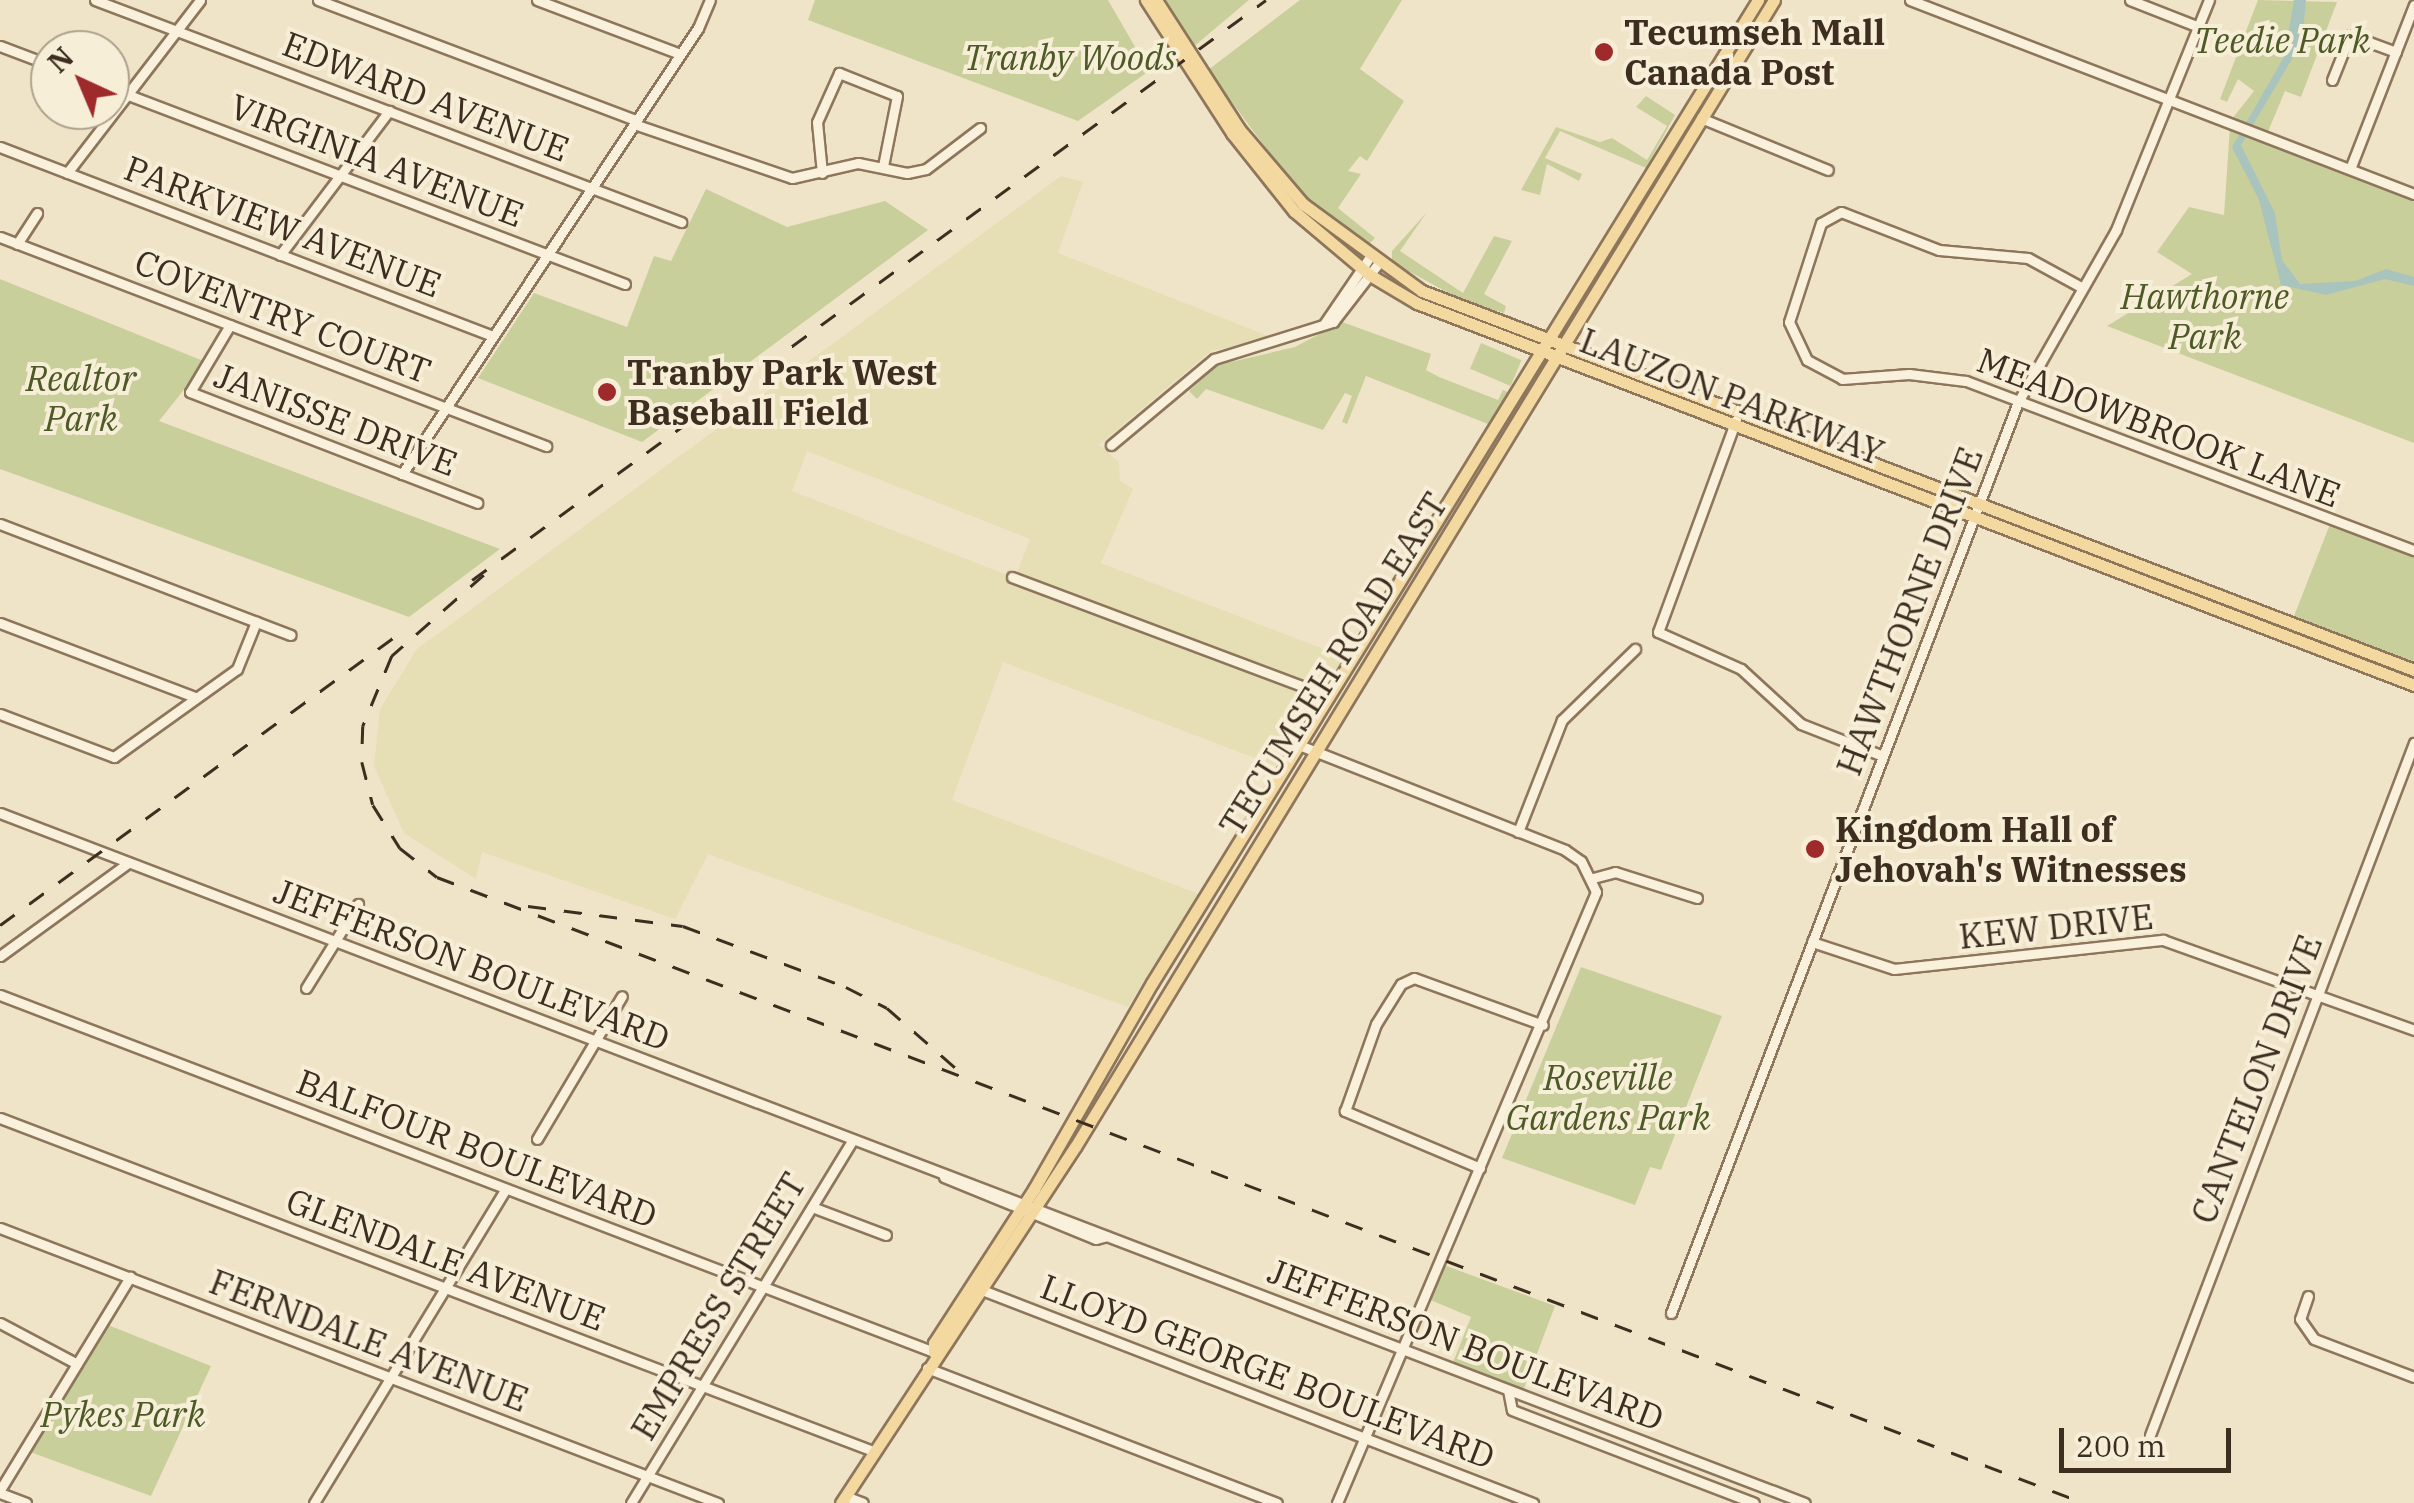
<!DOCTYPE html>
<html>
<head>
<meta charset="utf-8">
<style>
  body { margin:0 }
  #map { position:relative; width:2414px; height:1503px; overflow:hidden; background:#f0e4c8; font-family:"IBM Plex Serif",serif }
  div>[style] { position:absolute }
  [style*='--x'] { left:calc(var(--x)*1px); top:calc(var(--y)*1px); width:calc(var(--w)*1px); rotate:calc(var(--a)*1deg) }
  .farmland>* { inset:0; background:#e6deb5 }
  .green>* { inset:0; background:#c9cf9b; transform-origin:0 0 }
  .water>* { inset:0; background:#a9c4bc }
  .roads { filter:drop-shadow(2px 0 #8d765c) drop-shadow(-2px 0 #8d765c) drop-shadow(0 2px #8d765c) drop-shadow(0 -2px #8d765c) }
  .minor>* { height:9px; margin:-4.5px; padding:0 4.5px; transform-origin:4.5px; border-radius:4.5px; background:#faf1dc }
  .major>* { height:11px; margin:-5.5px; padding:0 5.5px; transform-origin:5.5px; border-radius:5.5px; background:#f3d9a0 }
  .rail>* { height:2.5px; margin-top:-1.25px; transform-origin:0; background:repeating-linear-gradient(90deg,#3d2e20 0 18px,transparent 0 36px) }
  .dots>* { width:28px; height:28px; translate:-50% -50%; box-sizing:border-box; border:5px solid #f7eed8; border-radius:50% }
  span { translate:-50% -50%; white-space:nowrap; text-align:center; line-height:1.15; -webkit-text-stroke:8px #f7eed8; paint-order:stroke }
  .poi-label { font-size:35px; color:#3d2e20; font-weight:700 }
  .left { translate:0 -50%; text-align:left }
  .park-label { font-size:35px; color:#4d5a26; font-style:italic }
  .street-label { font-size:35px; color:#3d2e20 }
  .north { position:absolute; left:30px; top:30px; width:100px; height:100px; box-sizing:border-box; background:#f7eed8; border:2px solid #ada18e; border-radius:50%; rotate:316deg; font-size:28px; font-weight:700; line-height:40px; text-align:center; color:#3d2e20 }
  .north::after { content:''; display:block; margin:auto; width:35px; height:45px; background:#9e2a2b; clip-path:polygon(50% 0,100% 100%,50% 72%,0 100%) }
  .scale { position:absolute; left:2059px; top:1428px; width:172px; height:45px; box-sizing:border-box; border:5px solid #3d2e20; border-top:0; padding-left:12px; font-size:30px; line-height:35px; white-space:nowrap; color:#3d2e20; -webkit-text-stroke:8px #f7eed8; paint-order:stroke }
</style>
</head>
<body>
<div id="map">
  <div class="farmland">
    <div style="clip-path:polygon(evenodd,1061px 176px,1083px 182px,1058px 253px,1273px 338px,1211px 351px,1099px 445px,1119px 462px,1120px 481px,1133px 489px,1101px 563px,1344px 657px,1276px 766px,1003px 662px,952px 800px,1199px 894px,1128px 1007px,708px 854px,675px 919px,482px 852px,476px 879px,404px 833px,374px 766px,380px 709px,417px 649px,1061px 176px,807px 451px,1030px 539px,1015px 578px,792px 491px,807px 451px)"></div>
  </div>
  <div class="green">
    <div style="clip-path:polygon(815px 0,1108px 0,1149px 71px,1078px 121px,808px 20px)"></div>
    <div style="clip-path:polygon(1161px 0,1249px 0,1192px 48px)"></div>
    <div style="clip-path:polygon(1300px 0,1402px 0,1360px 69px,1404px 101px,1367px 161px,1360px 156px,1348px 171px,1361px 174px,1338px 208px,1375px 238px,1367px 246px,1297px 190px,1208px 70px)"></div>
    <div style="clip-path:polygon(2258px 0,2337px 2px,2301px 97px,2285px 91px,2267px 134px,2232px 119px,2254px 91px,2238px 79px,2227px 102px,2220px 99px)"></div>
    <div style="clip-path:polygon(1646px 96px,1675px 115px,1646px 168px,1560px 131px,1545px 158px,1582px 174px,1579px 181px,1547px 164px,1540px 195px,1521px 190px,1556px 127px,1600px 142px,1612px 138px,1647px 160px,1667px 126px,1636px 107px)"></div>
    <div style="clip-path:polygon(2230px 126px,2414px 198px,2414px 443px,2107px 326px,2192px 274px,2157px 252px,2189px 207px,2224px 215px)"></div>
    <div style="clip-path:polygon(706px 189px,787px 227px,885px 201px,928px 230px,642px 442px,478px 378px,534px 293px,627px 327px,654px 256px,671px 261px)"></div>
    <div style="clip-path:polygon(1427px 212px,1400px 251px,1463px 293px,1494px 236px,1512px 241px,1484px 294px,1506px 306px,1504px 313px,1463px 301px,1392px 262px,1392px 251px)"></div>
    <div style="clip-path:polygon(0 279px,206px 362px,159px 421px,500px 549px,409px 617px,0 469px)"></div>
    <div style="clip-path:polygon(1342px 322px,1431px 354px,1426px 370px,1439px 377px,1498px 400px,1503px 390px,1509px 393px,1488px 424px,1366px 376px,1347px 424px,1342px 422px,1352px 396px,1345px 393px,1323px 430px,1206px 389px,1197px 399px,1189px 391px,1218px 365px,1295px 347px)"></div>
    <div style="left:1481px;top:343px;width:44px;height:28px;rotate:23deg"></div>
    <div style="clip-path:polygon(2330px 524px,2414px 553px,2414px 662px,2294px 616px)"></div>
    <div style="clip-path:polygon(1581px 967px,1722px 1016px,1661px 1170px,1650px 1167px,1635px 1205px,1502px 1158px)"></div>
    <div style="clip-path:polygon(1441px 1264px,1555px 1306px,1523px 1391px,1452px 1365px,1471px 1317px,1428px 1299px)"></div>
    <div style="clip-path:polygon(108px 1325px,211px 1366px,151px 1496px,30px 1452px)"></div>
  </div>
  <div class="water">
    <div style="clip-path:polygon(2294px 0,2306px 0,2302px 42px,2241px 145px,2275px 213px,2282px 260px,2300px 284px,2355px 281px,2386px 269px,2414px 277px,2414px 286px,2385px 279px,2326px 295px,2281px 285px,2259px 200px,2232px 147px,2284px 57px)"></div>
  </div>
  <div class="roads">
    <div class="minor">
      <div style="--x:95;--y:0;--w:627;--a:20.75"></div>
      <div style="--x:318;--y:0;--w:340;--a:20.7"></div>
      <div style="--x:537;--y:0;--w:153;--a:20.7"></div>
      <div style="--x:1910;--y:0;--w:540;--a:21.05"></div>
      <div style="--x:2130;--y:0;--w:74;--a:21.4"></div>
      <div style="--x:0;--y:46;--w:53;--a:20.8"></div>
      <div style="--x:2332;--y:80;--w:48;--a:-68.2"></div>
      <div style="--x:2350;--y:35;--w:49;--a:20.3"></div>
      <div style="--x:110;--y:88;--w:551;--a:20.84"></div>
      <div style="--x:1701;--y:118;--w:137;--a:22.3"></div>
      <div style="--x:634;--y:124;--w:167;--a:18.9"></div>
      <div style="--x:792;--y:178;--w:68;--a:-12.8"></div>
      <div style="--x:858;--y:163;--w:50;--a:11.5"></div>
      <div style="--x:907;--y:173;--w:19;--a:-12"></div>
      <div style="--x:926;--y:169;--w:68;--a:-37.2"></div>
      <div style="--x:0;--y:147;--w:525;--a:20.99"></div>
      <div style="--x:2350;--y:169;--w:176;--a:-68.7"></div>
      <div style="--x:67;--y:173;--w:218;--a:-52.4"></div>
      <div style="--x:822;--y:173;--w:51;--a:-95.6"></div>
      <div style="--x:817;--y:122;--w:54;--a:-65.8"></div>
      <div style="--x:839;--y:73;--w:62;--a:21.6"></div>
      <div style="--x:897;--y:96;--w:71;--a:101.3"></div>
      <div style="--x:0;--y:237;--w:585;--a:20.95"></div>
      <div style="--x:17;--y:244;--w:37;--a:-57"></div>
      <div style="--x:280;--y:255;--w:181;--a:-52.9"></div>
      <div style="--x:2081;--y:287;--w:60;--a:-151.3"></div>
      <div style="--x:2028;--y:258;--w:89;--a:-174.9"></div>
      <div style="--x:1939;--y:250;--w:105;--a:-158.8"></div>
      <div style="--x:1841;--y:212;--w:23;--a:151"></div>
      <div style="--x:1821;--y:223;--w:104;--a:107.9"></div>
      <div style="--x:1789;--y:322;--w:42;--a:64.7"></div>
      <div style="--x:1807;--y:360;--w:40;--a:28"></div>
      <div style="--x:1842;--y:379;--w:67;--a:-4.3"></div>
      <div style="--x:1909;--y:374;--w:57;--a:7"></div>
      <div style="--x:1966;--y:381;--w:479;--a:20.7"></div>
      <div style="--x:1324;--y:324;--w:80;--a:-55.7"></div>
      <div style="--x:230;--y:325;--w:78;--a:120.8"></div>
      <div style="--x:190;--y:392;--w:308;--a:21.1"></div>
      <div style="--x:1736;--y:420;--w:226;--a:110.2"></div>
      <div style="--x:1658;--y:632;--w:91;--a:24"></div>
      <div style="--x:1741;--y:669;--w:81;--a:42.5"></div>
      <div style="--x:1801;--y:724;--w:88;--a:21.3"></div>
      <div style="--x:1111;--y:445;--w:134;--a:-39.9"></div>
      <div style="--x:1214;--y:359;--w:125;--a:-17.3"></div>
      <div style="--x:1333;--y:322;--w:73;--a:-52.2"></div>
      <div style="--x:402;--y:474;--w:535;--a:-56.43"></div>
      <div style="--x:698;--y:28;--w:30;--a:-67"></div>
      <div style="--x:0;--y:524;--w:311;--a:20.9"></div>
      <div style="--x:1012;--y:577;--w:339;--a:20.6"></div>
      <div style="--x:0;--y:623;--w:209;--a:20.8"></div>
      <div style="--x:0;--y:714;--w:122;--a:20.7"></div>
      <div style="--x:114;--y:757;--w:151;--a:-35.6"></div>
      <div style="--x:237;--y:669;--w:51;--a:-68"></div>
      <div style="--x:1299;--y:745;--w:286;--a:21.5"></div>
      <div style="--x:1565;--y:850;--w:19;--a:35"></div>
      <div style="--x:1581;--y:861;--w:34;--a:64"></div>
      <div style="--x:1596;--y:892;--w:664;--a:112.97"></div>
      <div style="--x:0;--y:813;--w:1932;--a:20.92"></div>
      <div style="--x:1518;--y:832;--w:120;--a:-68.6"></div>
      <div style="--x:1562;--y:720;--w:102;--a:-44.2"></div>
      <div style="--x:1593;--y:878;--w:23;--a:-15"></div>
      <div style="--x:1615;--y:872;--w:86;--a:17.6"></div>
      <div style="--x:1812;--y:942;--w:86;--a:18.2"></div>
      <div style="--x:1894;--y:969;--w:271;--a:-6.2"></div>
      <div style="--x:2163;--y:940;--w:267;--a:19.7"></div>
      <div style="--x:0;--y:956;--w:158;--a:-36"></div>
      <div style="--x:306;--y:988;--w:99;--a:-58.2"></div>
      <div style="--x:0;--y:995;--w:1000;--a:20.92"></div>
      <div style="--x:0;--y:1118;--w:934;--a:20.88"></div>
      <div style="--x:537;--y:1139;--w:166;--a:-59.3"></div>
      <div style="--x:1480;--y:1168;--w:147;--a:-157.1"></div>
      <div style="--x:1345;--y:1111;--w:92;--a:-70.4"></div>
      <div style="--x:1376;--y:1024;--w:47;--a:-58"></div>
      <div style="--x:1401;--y:984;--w:14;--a:-25"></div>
      <div style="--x:1414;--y:978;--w:137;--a:20"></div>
      <div style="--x:944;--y:1177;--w:164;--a:22.2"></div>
      <div style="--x:1096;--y:1239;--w:11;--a:-15"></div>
      <div style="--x:812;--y:1207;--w:79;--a:20.7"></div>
      <div style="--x:0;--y:1228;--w:769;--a:20.96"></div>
      <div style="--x:982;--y:1290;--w:591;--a:21.14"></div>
      <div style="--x:2308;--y:1296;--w:24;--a:109"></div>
      <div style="--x:2300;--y:1319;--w:24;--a:55"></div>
      <div style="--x:2314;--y:1339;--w:107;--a:20.8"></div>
      <div style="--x:1671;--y:1313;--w:975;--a:-69.15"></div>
      <div style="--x:2018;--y:402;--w:198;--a:-60.3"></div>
      <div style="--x:2116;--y:230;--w:248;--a:-68"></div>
      <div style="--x:0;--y:1323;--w:87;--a:28"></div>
      <div style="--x:927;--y:1368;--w:375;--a:21.1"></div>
      <div style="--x:1508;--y:1390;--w:20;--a:79"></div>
      <div style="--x:1512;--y:1410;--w:259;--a:21"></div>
      <div style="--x:2150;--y:1435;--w:741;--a:-69.12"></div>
      <div style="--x:0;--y:1490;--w:250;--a:-58.6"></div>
      <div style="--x:0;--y:1493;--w:28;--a:21"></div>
      <div style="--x:845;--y:1496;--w:19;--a:21"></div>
      <div style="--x:314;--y:1503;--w:368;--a:-58.6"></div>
      <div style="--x:631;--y:1503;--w:426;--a:-58.6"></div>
    </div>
    <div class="major">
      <div style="--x:1146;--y:0;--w:158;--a:57.1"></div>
      <div style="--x:1232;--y:133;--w:100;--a:51.5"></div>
      <div style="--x:1294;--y:211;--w:99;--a:40.1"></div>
      <div style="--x:1370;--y:275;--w:55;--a:30.8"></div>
      <div style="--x:1417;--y:303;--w:1068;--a:20.96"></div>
      <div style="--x:1156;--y:0;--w:153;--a:57.2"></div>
      <div style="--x:1239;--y:129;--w:99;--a:49.5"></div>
      <div style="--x:1303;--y:204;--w:147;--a:36.2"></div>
      <div style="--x:1422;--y:291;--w:1062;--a:20.91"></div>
      <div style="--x:934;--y:1352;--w:9;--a:-90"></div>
      <div style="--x:934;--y:1343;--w:184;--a:-57"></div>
      <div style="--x:1034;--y:1189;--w:237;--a:-60.2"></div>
      <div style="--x:1152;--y:983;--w:1155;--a:-58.35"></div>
      <div style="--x:841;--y:1503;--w:426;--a:-56.7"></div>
      <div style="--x:1075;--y:1147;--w:1343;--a:-58.64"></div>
    </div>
  </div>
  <div class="rail">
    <div style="--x:484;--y:575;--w:123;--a:138.6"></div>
    <div style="--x:392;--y:656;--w:76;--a:112.5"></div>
    <div style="--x:363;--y:726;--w:36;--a:92"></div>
    <div style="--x:362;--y:762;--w:44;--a:75.7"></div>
    <div style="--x:373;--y:805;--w:51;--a:57.9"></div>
    <div style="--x:400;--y:848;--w:47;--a:38.1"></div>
    <div style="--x:437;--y:877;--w:1762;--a:20.81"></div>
    <div style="--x:472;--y:580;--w:983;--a:-36.15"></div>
    <div style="--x:528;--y:906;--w:156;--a:7.4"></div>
    <div style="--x:683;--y:926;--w:174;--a:20.5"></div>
    <div style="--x:846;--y:987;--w:46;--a:27.1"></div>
    <div style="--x:887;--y:1008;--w:93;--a:41.1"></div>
    <div style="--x:0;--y:925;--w:500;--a:-36.14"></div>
  </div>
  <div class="dots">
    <div style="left:1604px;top:52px;background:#9e2a2b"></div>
    <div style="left:607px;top:392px;background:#9e2a2b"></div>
    <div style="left:1815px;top:849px;background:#9e2a2b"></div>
  </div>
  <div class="poi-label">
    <span class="left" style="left:1624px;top:52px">Tecumseh Mall<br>Canada Post</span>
    <span class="left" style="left:627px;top:392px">Tranby Park West<br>Baseball Field</span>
    <span class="left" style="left:1835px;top:849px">Kingdom Hall of<br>Jehovah's Witnesses</span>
  </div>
  <div class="park-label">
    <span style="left:2282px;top:40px">Teedie Park</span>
    <span style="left:1070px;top:57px">Tranby Woods</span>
    <span style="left:2205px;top:316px">Hawthorne<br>Park</span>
    <span style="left:81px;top:398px">Realtor<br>Park</span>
    <span style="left:1608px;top:1097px">Roseville<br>Gardens Park</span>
    <span style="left:123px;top:1414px">Pykes Park</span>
  </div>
  <div class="street-label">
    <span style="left:426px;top:96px;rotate:21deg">EDWARD AVENUE</span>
    <span style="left:377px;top:160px;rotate:21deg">VIRGINIA AVENUE</span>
    <span style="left:283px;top:226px;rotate:21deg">PARKVIEW AVENUE</span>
    <span style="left:283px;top:316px;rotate:21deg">COVENTRY COURT</span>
    <span style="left:1732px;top:396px;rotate:21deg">LAUZON PARKWAY</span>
    <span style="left:336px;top:419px;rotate:21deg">JANISSE DRIVE</span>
    <span style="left:2159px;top:427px;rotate:21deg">MEADOWBROOK LANE</span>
    <span style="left:1909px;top:611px;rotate:-69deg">HAWTHORNE DRIVE</span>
    <span style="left:1333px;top:664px;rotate:-58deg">TECUMSEH ROAD EAST</span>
    <span style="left:2056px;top:926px;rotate:-6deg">KEW DRIVE</span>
    <span style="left:472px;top:964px;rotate:21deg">JEFFERSON BOULEVARD</span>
    <span style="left:2256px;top:1079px;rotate:-69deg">CANTELON DRIVE</span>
    <span style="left:477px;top:1148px;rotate:21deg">BALFOUR BOULEVARD</span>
    <span style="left:446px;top:1259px;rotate:21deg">GLENDALE AVENUE</span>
    <span style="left:718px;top:1306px;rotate:-59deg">EMPRESS STREET</span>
    <span style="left:369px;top:1340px;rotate:21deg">FERNDALE AVENUE</span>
    <span style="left:1466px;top:1344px;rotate:21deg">JEFFERSON BOULEVARD</span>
    <span style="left:1268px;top:1371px;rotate:21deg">LLOYD GEORGE BOULEVARD</span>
  </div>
  <div class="north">N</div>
  <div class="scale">200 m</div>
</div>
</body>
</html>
